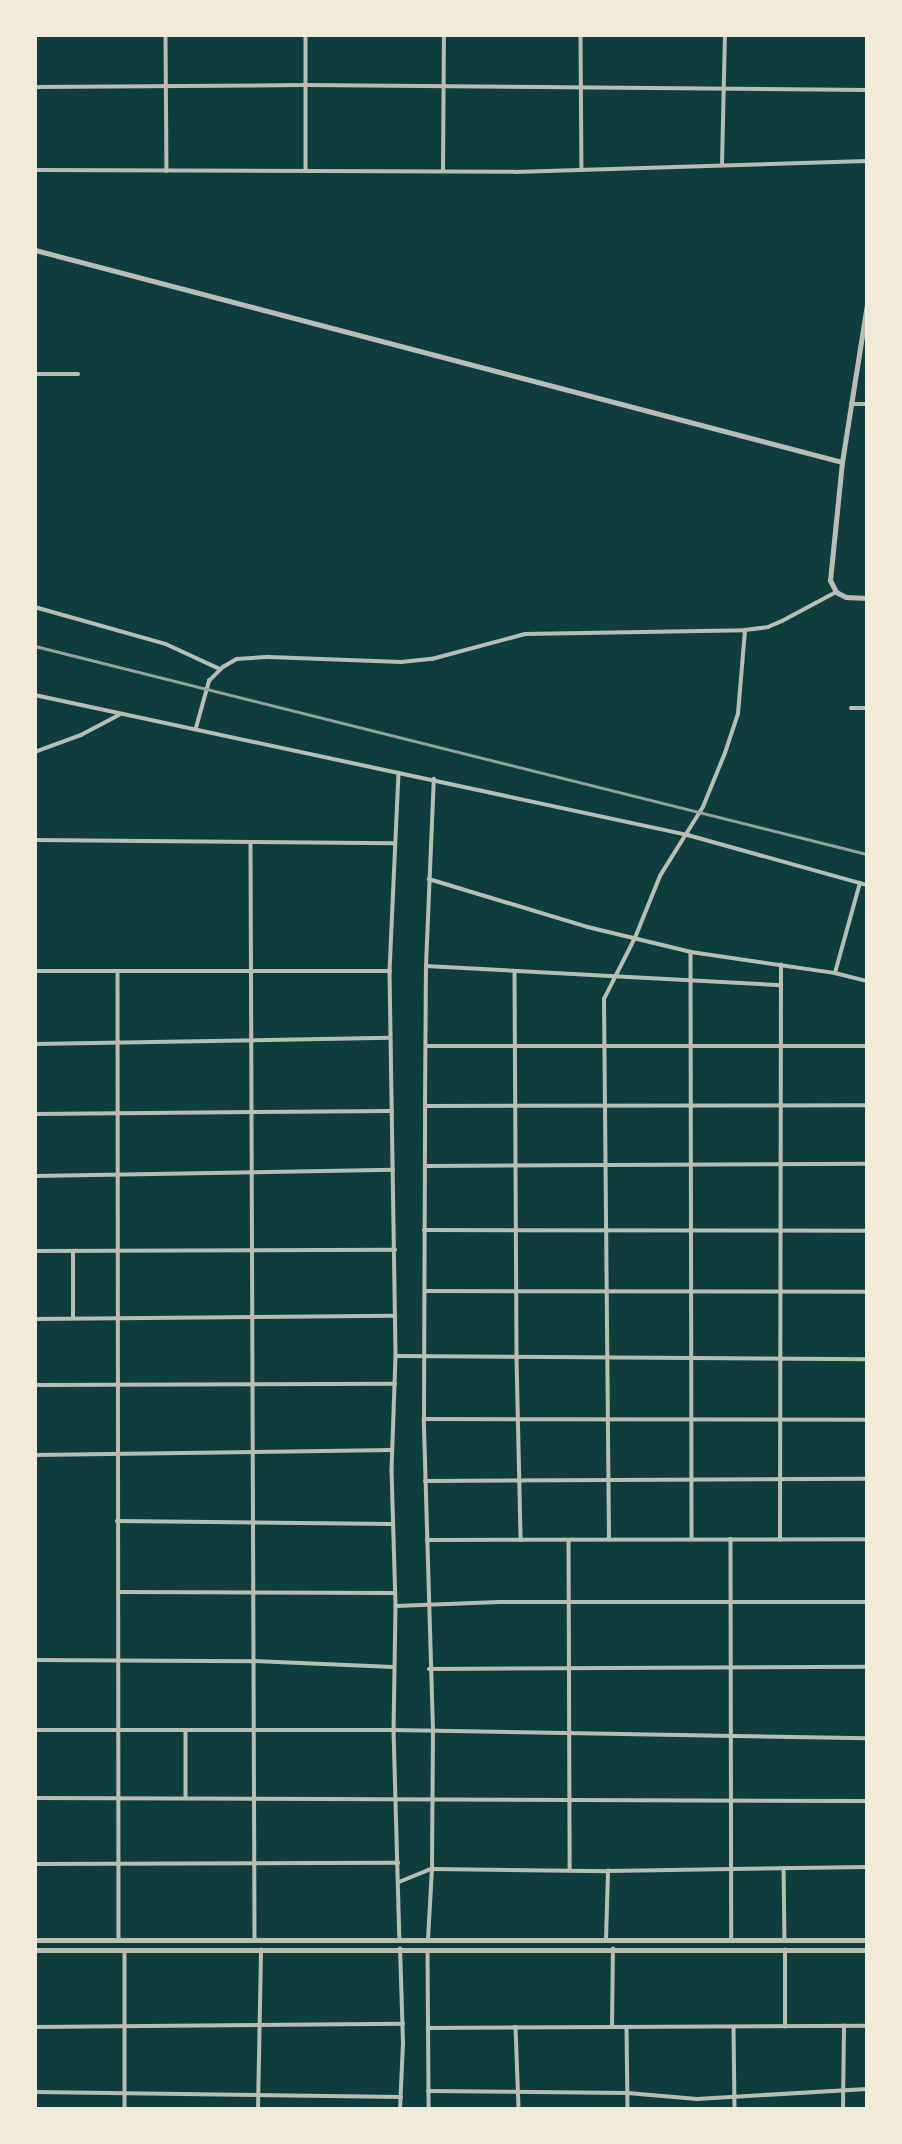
<!DOCTYPE html>
<html>
<head>
<meta charset="utf-8">
<style>
  body { margin:0 }
  #map { position:relative; width:902px; height:2144px; overflow:hidden; background:#0f3d3e; font-family:"PT Sans",sans-serif }
  div>[style] { position:absolute }
  [style*='--x'] { left:calc(var(--x)*1px); top:calc(var(--y)*1px); width:calc(var(--w)*1px); rotate:calc(var(--a)*1deg) }
  .minor>* { height:3.5px; margin:-1.75px; padding:0 1.75px; transform-origin:1.75px; border-radius:1.75px; background:#b8beb3 }
  .tertiary>* { height:5px; margin:-2.5px; padding:0 2.5px; transform-origin:2.5px; border-radius:2.5px; background:#b8beb3 }
  .rail>* { height:2.5px; margin:-1.25px; padding:0 1.25px; transform-origin:1.25px; border-radius:1.25px; background:#97a49c }
  span { translate:-50% -50%; white-space:nowrap; text-align:center; line-height:1.15; -webkit-text-stroke:6px #f1e9da; paint-order:stroke }
  .frame { position:absolute; inset:0; border:37px solid #f1e9da; pointer-events:none }
</style>
</head>
<body>
<div id="map">
  <div class="minor">
    <div style="--x:166;--y:35;--w:136;--a:89.6"></div>
    <div style="--x:306;--y:35;--w:136;--a:90"></div>
    <div style="--x:581;--y:35;--w:135;--a:89.6"></div>
    <div style="--x:35;--y:87;--w:271;--a:-0.4"></div>
    <div style="--x:306;--y:85;--w:561;--a:0.51"></div>
    <div style="--x:722;--y:165;--w:130;--a:-88.7"></div>
    <div style="--x:35;--y:170;--w:480;--a:0.2"></div>
    <div style="--x:515;--y:172;--w:352;--a:-1.8"></div>
    <div style="--x:443;--y:171;--w:136;--a:-89.6"></div>
    <div style="--x:35;--y:374;--w:43;--a:0"></div>
    <div style="--x:851;--y:404;--w:16;--a:0"></div>
    <div style="--x:35;--y:607;--w:136;--a:15.8"></div>
    <div style="--x:166;--y:644;--w:60;--a:24.8"></div>
    <div style="--x:35;--y:695;--w:668;--a:12.1"></div>
    <div style="--x:688;--y:835;--w:186;--a:15.6"></div>
    <div style="--x:851;--y:708;--w:16;--a:0"></div>
    <div style="--x:196;--y:728;--w:49;--a:-74.5"></div>
    <div style="--x:209;--y:681;--w:20;--a:-45"></div>
    <div style="--x:223;--y:667;--w:16;--a:-30"></div>
    <div style="--x:237;--y:659;--w:32;--a:-4"></div>
    <div style="--x:269;--y:657;--w:132;--a:2.2"></div>
    <div style="--x:401;--y:662;--w:31;--a:-6"></div>
    <div style="--x:432;--y:659;--w:96;--a:-15"></div>
    <div style="--x:525;--y:634;--w:220;--a:-1"></div>
    <div style="--x:745;--y:630;--w:23;--a:-7"></div>
    <div style="--x:768;--y:627;--w:15;--a:-23"></div>
    <div style="--x:782;--y:621;--w:61;--a:-28.2"></div>
    <div style="--x:35;--y:752;--w:49;--a:-20.3"></div>
    <div style="--x:81;--y:735;--w:43;--a:-27.8"></div>
    <div style="--x:399;--y:773;--w:198;--a:92.6"></div>
    <div style="--x:390;--y:971;--w:385;--a:89.1"></div>
    <div style="--x:396;--y:1356;--w:114;--a:92"></div>
    <div style="--x:392;--y:1470;--w:136;--a:88.3"></div>
    <div style="--x:396;--y:1606;--w:124;--a:90.9"></div>
    <div style="--x:394;--y:1730;--w:209;--a:88.4"></div>
    <div style="--x:35;--y:840;--w:359;--a:0.5"></div>
    <div style="--x:251;--y:842;--w:1098;--a:89.79"></div>
    <div style="--x:429;--y:879;--w:166;--a:16.8"></div>
    <div style="--x:588;--y:927;--w:106;--a:13.6"></div>
    <div style="--x:691;--y:952;--w:146;--a:8.3"></div>
    <div style="--x:835;--y:973;--w:33;--a:14"></div>
    <div style="--x:691;--y:952;--w:587;--a:89.9"></div>
    <div style="--x:426;--y:966;--w:355;--a:3.1"></div>
    <div style="--x:35;--y:971;--w:355;--a:0"></div>
    <div style="--x:118;--y:971;--w:969;--a:89.94"></div>
    <div style="--x:515;--y:971;--w:388;--a:89.7"></div>
    <div style="--x:517;--y:1359;--w:181;--a:88.7"></div>
    <div style="--x:835;--y:973;--w:93;--a:-74.5"></div>
    <div style="--x:35;--y:1044;--w:355;--a:-1"></div>
    <div style="--x:426;--y:1046;--w:441;--a:0"></div>
    <div style="--x:425;--y:1106;--w:442;--a:-0.1"></div>
    <div style="--x:35;--y:1114;--w:357;--a:-0.5"></div>
    <div style="--x:425;--y:1166;--w:442;--a:-0.3"></div>
    <div style="--x:35;--y:1176;--w:358;--a:-1"></div>
    <div style="--x:424;--y:1230;--w:443;--a:0.1"></div>
    <div style="--x:35;--y:1251;--w:360;--a:-0.2"></div>
    <div style="--x:425;--y:1291;--w:442;--a:0.1"></div>
    <div style="--x:73;--y:1318;--w:66;--a:-90"></div>
    <div style="--x:35;--y:1319;--w:360;--a:-0.5"></div>
    <div style="--x:397;--y:1356;--w:470;--a:0.4"></div>
    <div style="--x:35;--y:1385;--w:360;--a:-0.2"></div>
    <div style="--x:424;--y:1419;--w:443;--a:0.1"></div>
    <div style="--x:35;--y:1455;--w:357;--a:-0.8"></div>
    <div style="--x:425;--y:1481;--w:442;--a:-0.3"></div>
    <div style="--x:117;--y:1521;--w:275;--a:0.6"></div>
    <div style="--x:731;--y:1539;--w:402;--a:89.9"></div>
    <div style="--x:427;--y:1540;--w:440;--a:-0.1"></div>
    <div style="--x:569;--y:1540;--w:330;--a:89.8"></div>
    <div style="--x:609;--y:1540;--w:541;--a:-90.53"></div>
    <div style="--x:604;--y:999;--w:68;--a:-63.1"></div>
    <div style="--x:635;--y:938;--w:67;--a:-68"></div>
    <div style="--x:660;--y:876;--w:81;--a:-58.1"></div>
    <div style="--x:703;--y:807;--w:58;--a:-67.8"></div>
    <div style="--x:725;--y:753;--w:41;--a:-71.6"></div>
    <div style="--x:738;--y:714;--w:84;--a:-85.2"></div>
    <div style="--x:780;--y:1540;--w:575;--a:-89.9"></div>
    <div style="--x:118;--y:1592;--w:277;--a:0.2"></div>
    <div style="--x:396;--y:1606;--w:103;--a:-2.2"></div>
    <div style="--x:499;--y:1602;--w:368;--a:0"></div>
    <div style="--x:35;--y:1660;--w:217;--a:0.3"></div>
    <div style="--x:252;--y:1661;--w:141;--a:2.4"></div>
    <div style="--x:429;--y:1669;--w:438;--a:-0.3"></div>
    <div style="--x:35;--y:1730;--w:359;--a:0"></div>
    <div style="--x:394;--y:1730;--w:473;--a:1"></div>
    <div style="--x:186;--y:1731;--w:66;--a:90"></div>
    <div style="--x:35;--y:1798;--w:832;--a:0.21"></div>
    <div style="--x:35;--y:1864;--w:363;--a:-0.2"></div>
    <div style="--x:784;--y:1868;--w:71;--a:89.2"></div>
    <div style="--x:399;--y:1882;--w:35;--a:-22"></div>
    <div style="--x:432;--y:1869;--w:176;--a:0.7"></div>
    <div style="--x:608;--y:1871;--w:259;--a:-0.9"></div>
    <div style="--x:428;--y:1940;--w:71;--a:-86.8"></div>
    <div style="--x:432;--y:1869;--w:138;--a:-89.6"></div>
    <div style="--x:433;--y:1731;--w:312;--a:-91.7"></div>
    <div style="--x:424;--y:1419;--w:313;--a:-89.8"></div>
    <div style="--x:425;--y:1106;--w:140;--a:-89.6"></div>
    <div style="--x:426;--y:966;--w:187;--a:-87.6"></div>
    <div style="--x:606;--y:1940;--w:69;--a:-88.3"></div>
    <div style="--x:125;--y:1950;--w:159;--a:90"></div>
    <div style="--x:428;--y:1950;--w:159;--a:89.6"></div>
    <div style="--x:35;--y:2027;--w:368;--a:-0.5"></div>
    <div style="--x:516;--y:2027;--w:82;--a:87.9"></div>
    <div style="--x:612;--y:2027;--w:78;--a:-89.3"></div>
    <div style="--x:627;--y:2027;--w:82;--a:89.3"></div>
    <div style="--x:734;--y:2027;--w:82;--a:89.3"></div>
    <div style="--x:785;--y:2027;--w:77;--a:-90"></div>
    <div style="--x:428;--y:2028;--w:439;--a:-0.3"></div>
    <div style="--x:428;--y:2091;--w:200;--a:0.6"></div>
    <div style="--x:628;--y:2093;--w:69;--a:5"></div>
    <div style="--x:697;--y:2099;--w:170;--a:-3.4"></div>
    <div style="--x:35;--y:2092;--w:366;--a:0.8"></div>
    <div style="--x:258;--y:2109;--w:159;--a:-88.9"></div>
    <div style="--x:400;--y:2109;--w:66;--a:-87.4"></div>
    <div style="--x:403;--y:2043;--w:94;--a:-91.8"></div>
    <div style="--x:843;--y:2109;--w:83;--a:-89.3"></div>
  </div>
  <div class="tertiary">
    <div style="--x:35;--y:250;--w:834;--a:14.72"></div>
    <div style="--x:867;--y:304;--w:160;--a:99"></div>
    <div style="--x:842;--y:462;--w:119;--a:95.8"></div>
    <div style="--x:830;--y:580;--w:13;--a:63"></div>
    <div style="--x:836;--y:592;--w:11;--a:27"></div>
    <div style="--x:846;--y:597;--w:21;--a:3"></div>
    <div style="--x:35;--y:1940;--w:832;--a:0"></div>
    <div style="--x:35;--y:1950;--w:832;--a:0"></div>
  </div>
  <div class="rail">
    <div style="--x:35;--y:646;--w:858;--a:14.04"></div>
  </div>
  <div class="frame"></div>
</div>
</body>
</html>
